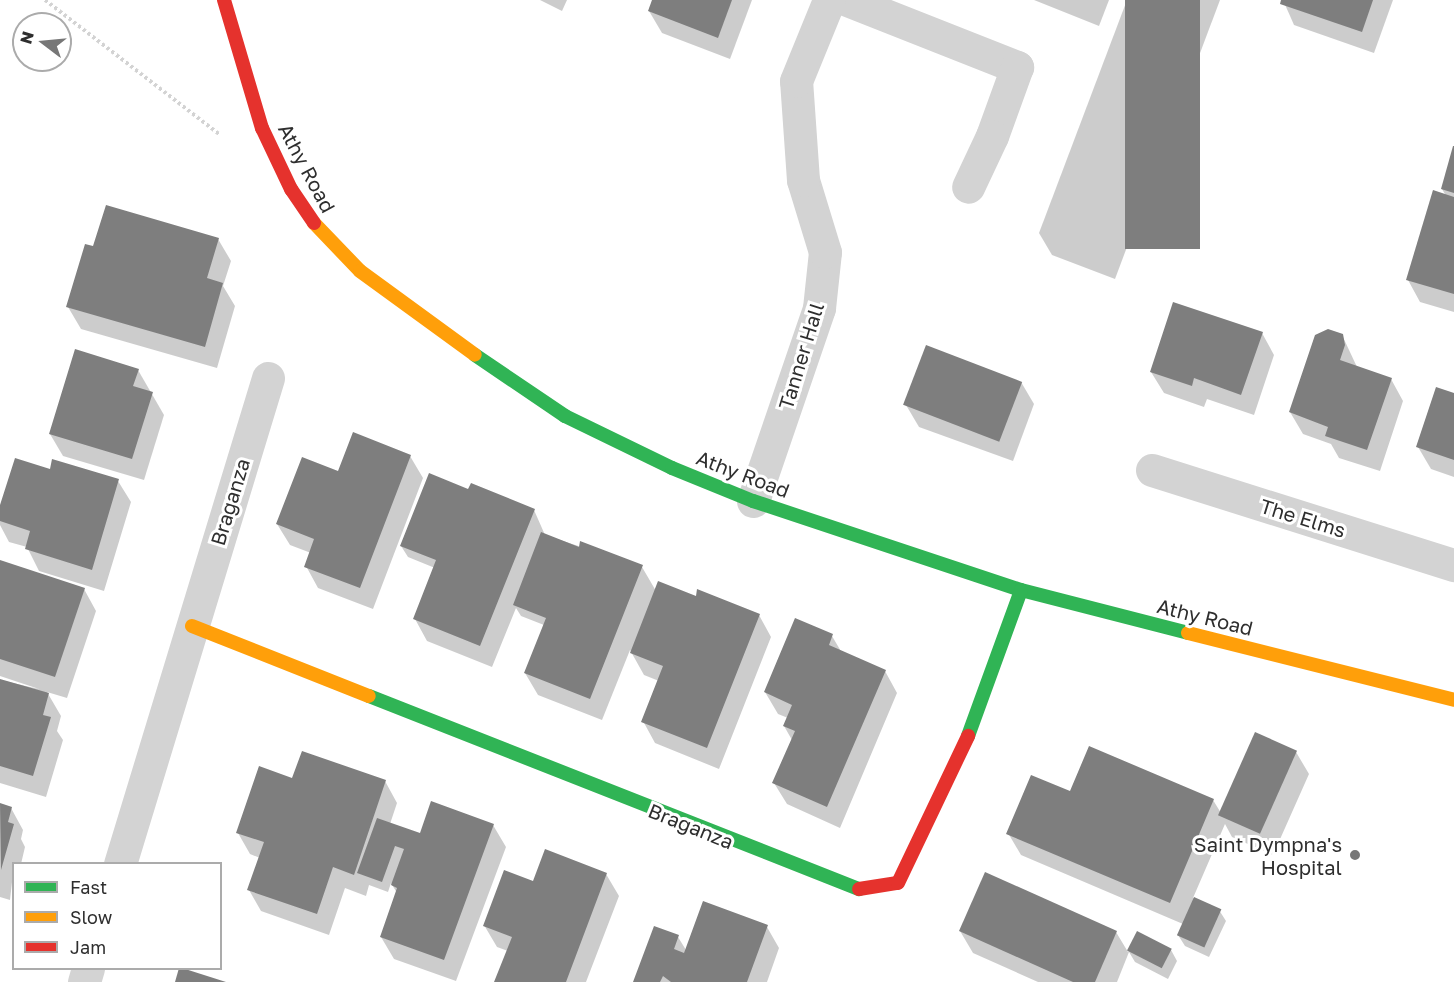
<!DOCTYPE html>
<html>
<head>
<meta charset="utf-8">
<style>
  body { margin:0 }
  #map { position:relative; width:1454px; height:982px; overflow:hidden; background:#fff; font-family:"Golos Text",sans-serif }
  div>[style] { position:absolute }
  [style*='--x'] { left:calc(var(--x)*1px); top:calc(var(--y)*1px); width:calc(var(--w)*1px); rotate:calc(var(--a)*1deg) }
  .shadow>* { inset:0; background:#0003 }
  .building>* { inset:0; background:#7e7e7e; transform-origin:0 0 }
  .path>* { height:4px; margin-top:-2px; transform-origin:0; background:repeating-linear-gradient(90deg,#d3d3d3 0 3px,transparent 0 6px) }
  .street>* { height:33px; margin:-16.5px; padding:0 16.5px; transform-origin:16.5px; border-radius:16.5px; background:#d3d3d3 }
  .fast>* { height:14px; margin:-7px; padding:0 7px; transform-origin:7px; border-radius:7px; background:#30b455 }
  .slow>* { height:14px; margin:-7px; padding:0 7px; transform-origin:7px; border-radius:7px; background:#ff9f0a }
  .jam>* { height:14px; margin:-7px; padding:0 7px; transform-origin:7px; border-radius:7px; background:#e5322d }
  .dots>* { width:16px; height:16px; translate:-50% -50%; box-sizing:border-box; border:3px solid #fff; border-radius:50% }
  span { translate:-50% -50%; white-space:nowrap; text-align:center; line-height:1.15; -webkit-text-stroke:6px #fff; paint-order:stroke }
  .street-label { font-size:20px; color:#2e2e2e }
  .poi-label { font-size:20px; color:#2e2e2e }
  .right { translate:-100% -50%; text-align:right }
  .legend { position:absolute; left:12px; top:862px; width:210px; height:108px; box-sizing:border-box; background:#fff; border:2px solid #ababab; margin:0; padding:8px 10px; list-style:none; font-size:18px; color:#2e2e2e }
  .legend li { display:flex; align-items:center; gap:12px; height:30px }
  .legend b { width:30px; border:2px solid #ababab }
  .north { position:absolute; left:12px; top:12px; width:60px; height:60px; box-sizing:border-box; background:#fff; border:2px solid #ababab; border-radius:50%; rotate:286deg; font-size:16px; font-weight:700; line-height:24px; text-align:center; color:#2e2e2e }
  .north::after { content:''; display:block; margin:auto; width:21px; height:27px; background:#777; clip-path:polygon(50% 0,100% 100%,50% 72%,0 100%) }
</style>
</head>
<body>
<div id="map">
  <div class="shadow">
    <div style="clip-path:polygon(540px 0,567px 0,562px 11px)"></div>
    <div style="clip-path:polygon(653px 0,752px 0,730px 59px,662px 33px,649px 11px)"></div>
    <div style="clip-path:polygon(1034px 0,1109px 0,1099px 26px)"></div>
    <div style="clip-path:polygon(1127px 0,1220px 0,1115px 279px,1052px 255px,1039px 233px)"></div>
    <div style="clip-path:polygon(1283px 0,1393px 0,1374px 53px,1294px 25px)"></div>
    <div style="clip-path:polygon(1454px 149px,1454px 312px,1420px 302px,1408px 280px,1446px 196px,1442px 189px)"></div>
    <div style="clip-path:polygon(218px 239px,231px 261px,223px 286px,235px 306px,217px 368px,81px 329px,68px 307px,94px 248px)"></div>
    <div style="clip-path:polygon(1262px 333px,1274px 355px,1254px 415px,1207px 399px,1204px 407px,1164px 393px,1151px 372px)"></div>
    <div style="clip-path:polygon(1342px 335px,1357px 367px,1391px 379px,1403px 401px,1380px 471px,1339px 458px,1331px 444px,1303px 434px,1290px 412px)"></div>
    <div style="clip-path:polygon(138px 370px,164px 415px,144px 480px,63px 456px,50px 434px)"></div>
    <div style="clip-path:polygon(1021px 382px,1034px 404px,1013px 461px,919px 427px,906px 405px)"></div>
    <div style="clip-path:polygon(1454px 394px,1454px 477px,1431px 469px,1418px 447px)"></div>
    <div style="clip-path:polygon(410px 456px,423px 478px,373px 609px,318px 588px,306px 566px,311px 553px,290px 545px,277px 524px,339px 473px)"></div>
    <div style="clip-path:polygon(51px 470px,118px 481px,131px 502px,104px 591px,39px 571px,27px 547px,9px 542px,0 525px,0 510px)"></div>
    <div style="clip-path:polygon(469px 491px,534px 510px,545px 535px,642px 567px,656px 591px,759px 615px,771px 637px,719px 769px,655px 743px,643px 721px,659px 681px,644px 675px,630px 650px,602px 720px,538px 695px,525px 673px,544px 625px,521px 616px,516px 608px,492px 667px,427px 641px,415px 619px,435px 568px,408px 557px,401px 546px)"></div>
    <div style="clip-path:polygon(0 561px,84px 589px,96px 611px,67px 698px,47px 692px,61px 716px,57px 731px,63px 740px,46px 797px,0 783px,0 680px,39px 689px,0 676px)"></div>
    <div style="clip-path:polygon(832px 636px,842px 653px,885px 671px,897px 693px,840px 828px,787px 804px,774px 783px,792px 740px,784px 726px,788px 718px,778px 714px,765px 692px)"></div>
    <div style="clip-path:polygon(1296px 752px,1309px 774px,1273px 855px,1232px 837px,1225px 824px,1193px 898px,1219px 910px,1226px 921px,1209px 957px,1185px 946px,1178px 935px,1183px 924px,1021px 855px,1008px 833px,1071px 793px,1213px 800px,1221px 813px)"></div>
    <div style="clip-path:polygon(293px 780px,385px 781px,397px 803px,390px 824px,420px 835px,493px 825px,506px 847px,456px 981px,394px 959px,381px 937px,397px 893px,391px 883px,388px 892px,369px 885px,366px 896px,345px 888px,329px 935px,261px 911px,249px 890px,260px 858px,250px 854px,238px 833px)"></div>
    <div style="clip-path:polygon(0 805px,11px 808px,23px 830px,21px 839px,25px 847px,21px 864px,14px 864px,10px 900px,0 897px)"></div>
    <div style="clip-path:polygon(606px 874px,619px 896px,586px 982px,496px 982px,508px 951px,497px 947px,484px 925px,534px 883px)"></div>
    <div style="clip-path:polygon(767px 927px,779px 948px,767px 982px,635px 982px,678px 937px,686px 950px)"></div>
    <div style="clip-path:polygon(960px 931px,1116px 932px,1128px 952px,1137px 933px,1171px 950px,1177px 961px,1168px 979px,1135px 962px,1129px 952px,1117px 982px,1038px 982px,973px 953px)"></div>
  </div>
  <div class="building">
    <div style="clip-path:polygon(652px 0,732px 0,718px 38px,648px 11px)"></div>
    <div style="left:1125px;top:0;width:75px;height:249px"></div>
    <div style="clip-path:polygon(1281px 0,1373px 0,1362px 32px,1280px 4px)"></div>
    <div style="clip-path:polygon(1453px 146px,1454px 146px,1454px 193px,1441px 189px)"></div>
    <div style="clip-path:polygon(1433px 190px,1454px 197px,1454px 294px,1406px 280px)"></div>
    <div style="clip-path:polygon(106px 205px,219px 238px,207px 278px,223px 283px,205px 347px,66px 307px,85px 244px,93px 246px)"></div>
    <div style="clip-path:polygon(1173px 302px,1263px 332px,1241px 395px,1194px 378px,1192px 386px,1150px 372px)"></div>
    <div style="clip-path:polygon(1328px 329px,1343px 334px,1345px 345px,1340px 360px,1392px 378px,1367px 450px,1325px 436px,1328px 427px,1289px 412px,1315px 335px)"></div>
    <div style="left:926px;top:345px;width:103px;height:64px;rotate:21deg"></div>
    <div style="clip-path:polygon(75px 349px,139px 369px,133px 386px,153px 392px,132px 459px,49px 434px)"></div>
    <div style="clip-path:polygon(1436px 387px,1454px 393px,1454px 460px,1416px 447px)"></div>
    <div style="clip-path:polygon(353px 432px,411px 455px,360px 588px,304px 567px,314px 539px,276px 524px,302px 457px,338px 471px)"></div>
    <div style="clip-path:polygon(15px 458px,50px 469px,52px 459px,119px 479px,92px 570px,25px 549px,30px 531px,0 521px,0 505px)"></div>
    <div style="clip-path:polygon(429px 473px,468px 489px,471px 483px,535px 509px,480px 646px,413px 619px,436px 560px,400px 546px)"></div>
    <div style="clip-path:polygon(541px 532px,579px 547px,580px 541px,643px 565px,590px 699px,524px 673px,546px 618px,513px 605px)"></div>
    <div style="clip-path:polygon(0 560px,85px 588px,55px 677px,0 659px)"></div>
    <div style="clip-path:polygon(658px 581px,696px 596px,697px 589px,760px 614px,707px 748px,641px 722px,663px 666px,630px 653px)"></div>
    <div style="clip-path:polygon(795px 618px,833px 634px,829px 645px,886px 670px,827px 807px,772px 783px,795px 731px,783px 726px,792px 705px,764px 692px)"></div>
    <div style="clip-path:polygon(0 679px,49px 693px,43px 715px,51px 717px,33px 776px,0 766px)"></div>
    <div style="left:1255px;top:732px;width:46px;height:91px;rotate:24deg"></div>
    <div style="clip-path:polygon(1089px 746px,1214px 799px,1170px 903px,1006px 834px,1031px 775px,1070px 791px)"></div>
    <div style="clip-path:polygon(302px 751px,386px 780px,354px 875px,333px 867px,317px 914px,247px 890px,264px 842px,236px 833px,259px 766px,292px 778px)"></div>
    <div style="clip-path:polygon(431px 801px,494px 824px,444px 960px,380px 937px,397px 888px,391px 885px,404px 849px,395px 846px,382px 882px,357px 873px,377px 818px,420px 833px)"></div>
    <div style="clip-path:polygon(0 803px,12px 807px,8px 822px,14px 824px,1px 870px)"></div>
    <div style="clip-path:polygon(545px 849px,607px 873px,566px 982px,494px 982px,512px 937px,483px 926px,504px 870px,533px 881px)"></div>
    <div style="clip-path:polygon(985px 872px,1117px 931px,1095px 982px,1073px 982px,959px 931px)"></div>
    <div style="left:1194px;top:897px;width:30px;height:42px;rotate:24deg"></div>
    <div style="clip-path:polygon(703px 901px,768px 925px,747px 982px,671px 982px,663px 976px,660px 982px,633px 982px,654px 926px,679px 935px,674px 949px,684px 953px)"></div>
    <div style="left:1137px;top:931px;width:39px;height:22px;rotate:27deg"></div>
    <div style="clip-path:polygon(179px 968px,182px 968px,226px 982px,175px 982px)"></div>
  </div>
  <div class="path">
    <div style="--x:45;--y:0;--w:220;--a:37.6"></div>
  </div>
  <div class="street">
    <div style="--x:847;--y:0;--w:183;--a:21.5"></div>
    <div style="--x:1017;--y:67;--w:73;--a:109.9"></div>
    <div style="--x:992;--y:136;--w:56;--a:115.2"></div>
    <div style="--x:1152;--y:470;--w:317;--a:17.5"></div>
    <div style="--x:753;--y:501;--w:204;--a:-71.1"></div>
    <div style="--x:819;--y:308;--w:56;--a:-83.9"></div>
    <div style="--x:825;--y:252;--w:75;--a:-107"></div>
    <div style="--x:803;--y:180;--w:99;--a:-94"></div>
    <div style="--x:796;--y:81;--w:87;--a:-67.8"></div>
    <div style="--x:120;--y:864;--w:508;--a:-73.06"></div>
    <div style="--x:84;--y:982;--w:15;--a:-74"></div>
  </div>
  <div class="fast">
    <div style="--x:475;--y:355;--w:109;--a:34.1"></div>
    <div style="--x:565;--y:416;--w:119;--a:25.9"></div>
    <div style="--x:672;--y:468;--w:87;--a:22.2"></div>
    <div style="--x:753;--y:501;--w:282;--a:18.4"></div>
    <div style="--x:1021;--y:590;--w:172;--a:14.4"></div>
    <div style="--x:369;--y:696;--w:527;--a:21.5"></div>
    <div style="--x:968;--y:736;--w:155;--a:-70"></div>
  </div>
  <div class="slow">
    <div style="--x:314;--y:223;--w:66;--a:46.2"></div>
    <div style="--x:360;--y:271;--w:142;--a:36.1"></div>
    <div style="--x:192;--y:626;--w:190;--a:21.6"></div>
    <div style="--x:1188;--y:633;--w:274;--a:14.1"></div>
  </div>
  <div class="jam">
    <div style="--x:224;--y:0;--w:134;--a:73.5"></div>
    <div style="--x:262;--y:128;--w:68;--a:64.6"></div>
    <div style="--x:291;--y:189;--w:41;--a:55.9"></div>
    <div style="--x:859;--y:889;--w:39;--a:-9"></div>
    <div style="--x:898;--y:883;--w:163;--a:-64.5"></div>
  </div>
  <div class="dots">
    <div style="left:1355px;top:855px;background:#777"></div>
  </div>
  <div class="street-label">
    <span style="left:307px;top:168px;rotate:62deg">Athy Road</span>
    <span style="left:801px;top:356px;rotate:-73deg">Tanner Hall</span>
    <span style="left:743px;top:474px;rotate:21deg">Athy Road</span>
    <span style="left:230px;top:502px;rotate:-73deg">Braganza</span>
    <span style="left:1303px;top:518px;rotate:17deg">The Elms</span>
    <span style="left:1205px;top:617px;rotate:14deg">Athy Road</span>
    <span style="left:691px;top:826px;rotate:22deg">Braganza</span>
  </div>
  <div class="poi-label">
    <span class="right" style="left:1342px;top:856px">Saint Dympna's<br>Hospital</span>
  </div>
  <ul class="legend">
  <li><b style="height:8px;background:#30b455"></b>Fast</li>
  <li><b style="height:8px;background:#ff9f0a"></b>Slow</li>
  <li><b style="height:8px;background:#e5322d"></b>Jam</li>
  </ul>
  <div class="north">N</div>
</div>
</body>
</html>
